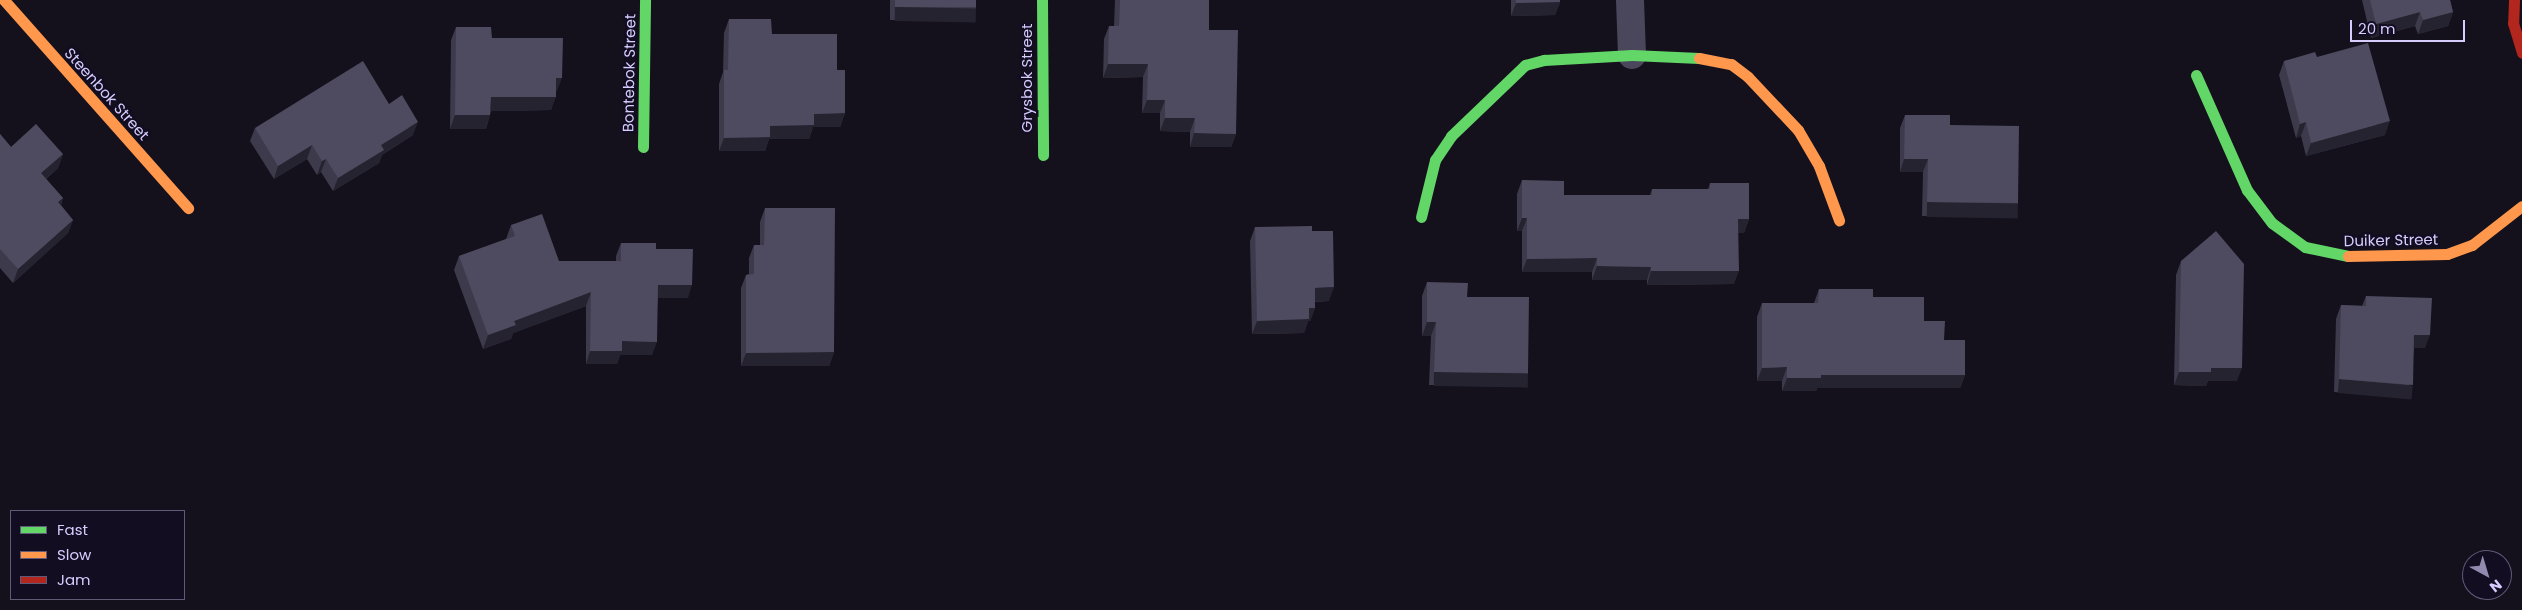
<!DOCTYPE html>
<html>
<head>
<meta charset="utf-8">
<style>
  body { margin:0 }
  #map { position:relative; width:2522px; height:610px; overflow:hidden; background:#14111c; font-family:Poppins,sans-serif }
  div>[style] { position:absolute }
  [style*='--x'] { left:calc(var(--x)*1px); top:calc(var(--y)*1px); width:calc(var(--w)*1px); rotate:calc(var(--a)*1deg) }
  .street>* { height:28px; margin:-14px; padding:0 14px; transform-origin:14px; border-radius:14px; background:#4a475d }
  .fast>* { height:11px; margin:-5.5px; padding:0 5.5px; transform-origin:5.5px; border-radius:5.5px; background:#63d668 }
  .slow>* { height:11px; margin:-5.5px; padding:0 5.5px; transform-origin:5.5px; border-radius:5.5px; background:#ff974d }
  .jam>* { height:11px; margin:-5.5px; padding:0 5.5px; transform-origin:5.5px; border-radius:5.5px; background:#b3261e }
  .wall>* { inset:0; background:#3d3a4b }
  .shaded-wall>* { inset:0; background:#262330; transform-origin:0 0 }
  .building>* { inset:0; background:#4e4a5f; transform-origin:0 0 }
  span { translate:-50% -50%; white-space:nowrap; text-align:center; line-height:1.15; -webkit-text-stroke:5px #120d20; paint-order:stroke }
  .street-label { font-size:15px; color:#d6cdfe }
  .legend { position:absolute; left:10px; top:510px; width:175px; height:90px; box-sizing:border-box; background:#120d20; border:1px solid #605a79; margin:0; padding:6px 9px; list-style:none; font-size:15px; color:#d6cdfe }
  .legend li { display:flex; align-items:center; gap:10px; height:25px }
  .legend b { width:25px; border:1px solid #605a79 }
  .north { position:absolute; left:2462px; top:550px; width:50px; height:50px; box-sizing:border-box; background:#120d20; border:1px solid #605a79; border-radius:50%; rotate:141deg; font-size:14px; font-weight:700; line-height:20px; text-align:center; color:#d6cdfe }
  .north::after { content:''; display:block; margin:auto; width:18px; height:22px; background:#928baf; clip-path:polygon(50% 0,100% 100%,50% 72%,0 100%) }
  .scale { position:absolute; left:2350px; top:20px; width:115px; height:22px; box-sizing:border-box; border:2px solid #d6cdfe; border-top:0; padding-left:6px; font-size:15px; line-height:18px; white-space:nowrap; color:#d6cdfe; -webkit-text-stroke:4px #120d20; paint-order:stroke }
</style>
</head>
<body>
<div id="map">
  <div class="street">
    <div style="--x:1630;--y:0;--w:55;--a:87.9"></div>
  </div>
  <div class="fast">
    <div style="--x:1042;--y:0;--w:155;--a:89.6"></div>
    <div style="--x:2196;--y:75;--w:126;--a:66.1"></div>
    <div style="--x:2247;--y:190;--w:41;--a:52.9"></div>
    <div style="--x:2272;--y:223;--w:41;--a:36"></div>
    <div style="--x:2305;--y:247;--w:44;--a:11.8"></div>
    <div style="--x:643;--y:147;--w:147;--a:-89.2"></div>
    <div style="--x:1421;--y:217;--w:59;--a:-76.2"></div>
    <div style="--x:1435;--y:160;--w:29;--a:-56"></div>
    <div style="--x:1451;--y:136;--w:103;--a:-43.8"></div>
    <div style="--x:1525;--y:65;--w:20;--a:-15"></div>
    <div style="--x:1544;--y:60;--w:88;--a:-3.3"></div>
    <div style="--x:1632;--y:55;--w:67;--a:2.6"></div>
  </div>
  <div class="slow">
    <div style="--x:4;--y:0;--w:278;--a:48.5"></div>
    <div style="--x:1699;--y:58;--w:33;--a:11"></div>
    <div style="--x:1731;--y:64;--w:21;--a:37"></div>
    <div style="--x:1748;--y:77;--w:73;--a:46.7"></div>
    <div style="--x:1798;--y:130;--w:42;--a:59.7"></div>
    <div style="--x:1819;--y:166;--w:58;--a:69.7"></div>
    <div style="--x:2348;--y:256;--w:99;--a:-1.2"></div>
    <div style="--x:2447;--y:254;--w:27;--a:-20"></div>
    <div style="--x:2472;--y:245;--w:63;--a:-38"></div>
  </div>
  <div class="jam">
    <div style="--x:2514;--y:0;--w:23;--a:92"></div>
    <div style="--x:2513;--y:23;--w:31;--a:73"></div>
  </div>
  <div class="wall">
    <div style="clip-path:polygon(890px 0,976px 0,976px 8px,971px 21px,890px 20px)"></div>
    <div style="clip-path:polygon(1115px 0,1209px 0,1209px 30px,1236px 134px,1231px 147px,1190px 147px,1190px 132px,1160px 131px,1160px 113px,1142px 113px,1143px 77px,1103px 78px,1104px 39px,1109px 26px,1114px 26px)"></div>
    <div style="clip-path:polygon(1511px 0,1560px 0,1560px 2px,1555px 15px,1511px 16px)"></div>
    <div style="clip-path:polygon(2362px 0,2450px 0,2453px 12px,2448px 26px,2418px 34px,2415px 26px,2371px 38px)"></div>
    <div style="clip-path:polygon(729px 19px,772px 34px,837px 70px,845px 113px,840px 127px,813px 127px,809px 139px,769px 139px,765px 151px,719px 151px,719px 84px,723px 72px,724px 33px)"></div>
    <div style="clip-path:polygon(456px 27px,492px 38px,557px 91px,556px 91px,551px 110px,491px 111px,486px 129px,450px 129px,451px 40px)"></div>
    <div style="clip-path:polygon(2317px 57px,2385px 135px,2306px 156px,2301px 136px,2296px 138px,2279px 75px,2284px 61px)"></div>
    <div style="clip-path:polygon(389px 104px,413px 135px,382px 155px,379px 163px,333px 191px,321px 172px,317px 175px,307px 159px,274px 179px,250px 141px,255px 128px)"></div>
    <div style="clip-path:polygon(1905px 115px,1950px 125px,2018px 203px,2013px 217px,1922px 216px,1923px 172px,1900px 172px,1900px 128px)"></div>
    <div style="clip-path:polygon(0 134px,11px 147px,63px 154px,58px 168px,46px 179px,63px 198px,61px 205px,73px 220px,68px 233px,13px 283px,0 268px)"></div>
    <div style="clip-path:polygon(1522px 180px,1564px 195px,1650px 195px,1652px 189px,1708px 189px,1710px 183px,1749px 219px,1744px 233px,1738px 233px,1734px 284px,1647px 285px,1647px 280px,1592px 280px,1592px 272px,1522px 272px,1522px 231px,1517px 231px,1517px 194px)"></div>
    <div style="clip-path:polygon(765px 208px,834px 352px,829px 366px,741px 366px,741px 288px,746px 275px,749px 274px,749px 258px,754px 245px,760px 245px,760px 222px)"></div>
    <div style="clip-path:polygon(511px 225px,559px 261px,616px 261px,616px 256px,621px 243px,656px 249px,688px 298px,658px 298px,652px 355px,620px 355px,617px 364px,586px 364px,586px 306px,513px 333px,511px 339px,483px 349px,454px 270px,459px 256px,506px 239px)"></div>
    <div style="clip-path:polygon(1255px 227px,1329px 301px,1315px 302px,1315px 308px,1310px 321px,1308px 321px,1304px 333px,1252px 334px,1250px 241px)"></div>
    <div style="clip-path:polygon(2181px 261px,2237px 381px,2208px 381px,2206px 386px,2174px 385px,2176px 275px)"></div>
    <div style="clip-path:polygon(1427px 282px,1467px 297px,1528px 373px,1523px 386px,1429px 385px,1431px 336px,1422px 336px,1422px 296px)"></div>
    <div style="clip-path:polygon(1819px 289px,1873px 297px,1924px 321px,1944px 340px,1965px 375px,1960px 388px,1817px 388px,1816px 391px,1782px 391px,1782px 381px,1757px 381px,1757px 317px,1762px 303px,1814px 303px)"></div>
    <div style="clip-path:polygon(2366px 296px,2425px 348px,2414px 348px,2408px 398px,2334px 392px,2336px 319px,2341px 305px,2362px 306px)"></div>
  </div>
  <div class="shaded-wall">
    <div style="clip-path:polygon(1560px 2px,1555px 15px,1511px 16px,1516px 3px)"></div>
    <div style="left:895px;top:7px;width:81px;height:14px;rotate:1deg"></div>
    <div style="clip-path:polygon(2420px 12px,2415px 26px,2371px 38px,2376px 24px)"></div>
    <div style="clip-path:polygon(2453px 12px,2448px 26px,2418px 34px,2423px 20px)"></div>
    <div style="clip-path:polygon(1108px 64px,1148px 64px,1143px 77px,1103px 78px)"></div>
    <div style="clip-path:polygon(556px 78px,562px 78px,557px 91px,551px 91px)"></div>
    <div style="clip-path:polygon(491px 97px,556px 97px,551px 110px,486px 111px)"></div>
    <div style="clip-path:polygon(1147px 100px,1165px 100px,1160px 113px,1142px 113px)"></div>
    <div style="clip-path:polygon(845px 113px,840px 127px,813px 127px,809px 139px,769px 139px,765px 151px,719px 151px,724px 138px,814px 114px)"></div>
    <div style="clip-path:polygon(455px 115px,490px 115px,486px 129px,450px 129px)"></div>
    <div style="clip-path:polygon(1165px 118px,1195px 118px,1190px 132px,1160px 131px)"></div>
    <div style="clip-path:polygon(2390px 121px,2385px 135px,2306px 156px,2311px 143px)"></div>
    <div style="clip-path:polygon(418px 122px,413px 135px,382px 155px,379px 163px,333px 191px,338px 178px,381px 145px)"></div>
    <div style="clip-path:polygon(2306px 122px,2301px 136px,2296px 138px,2300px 124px)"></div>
    <div style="clip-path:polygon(1194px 133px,1236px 134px,1231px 147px,1190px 147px)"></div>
    <div style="clip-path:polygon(312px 145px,307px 159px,274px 179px,278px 166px)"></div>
    <div style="clip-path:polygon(63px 154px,58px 168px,36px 187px,41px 173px)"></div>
    <div style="clip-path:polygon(326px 159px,321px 172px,317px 175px,322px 161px)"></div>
    <div style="clip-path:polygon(1904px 159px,1928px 159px,1923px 172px,1900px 172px)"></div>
    <div style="clip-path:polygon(63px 198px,58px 212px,58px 202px)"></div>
    <div style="left:1927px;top:202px;width:91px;height:15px;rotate:1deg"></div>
    <div style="clip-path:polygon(1522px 218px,1527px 218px,1522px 231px,1517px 231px)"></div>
    <div style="clip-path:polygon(1738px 219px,1749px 219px,1744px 233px,1733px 233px)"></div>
    <div style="clip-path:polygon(73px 220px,68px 233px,13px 283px,18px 269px)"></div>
    <div style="clip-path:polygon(1597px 258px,1592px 272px,1522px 272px,1527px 259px)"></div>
    <div style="clip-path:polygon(1597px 266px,1651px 267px,1647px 280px,1592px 280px)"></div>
    <div style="clip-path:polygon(1651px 271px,1739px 271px,1734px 284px,1647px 285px)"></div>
    <div style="clip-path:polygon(658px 285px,692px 285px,688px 298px,653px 298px)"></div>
    <div style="clip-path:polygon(1334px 287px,1329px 301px,1310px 302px,1315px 288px)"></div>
    <div style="clip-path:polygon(591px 292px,586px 306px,513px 333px,511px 339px,483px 349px,488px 335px,514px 321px)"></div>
    <div style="clip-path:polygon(1309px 308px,1315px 308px,1310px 321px,1308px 321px,1304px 333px,1252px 334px,1257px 321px)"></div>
    <div style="clip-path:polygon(1427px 322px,1436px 322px,1431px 336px,1422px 336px)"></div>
    <div style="clip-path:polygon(2414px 335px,2430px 335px,2425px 348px,2409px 348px)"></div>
    <div style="clip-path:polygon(622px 341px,657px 342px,652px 355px,620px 355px,617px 364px,586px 364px,590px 351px)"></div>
    <div style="clip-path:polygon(834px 352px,829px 366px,741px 366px,746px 353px)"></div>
    <div style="clip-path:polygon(1787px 367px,1782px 381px,1757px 381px,1762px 368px)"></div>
    <div style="clip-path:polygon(2211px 368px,2242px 368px,2237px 381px,2208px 381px,2206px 386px,2174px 385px,2179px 372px)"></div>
    <div style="left:1434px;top:372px;width:94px;height:14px;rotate:1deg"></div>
    <div style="clip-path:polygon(1821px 375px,1965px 375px,1960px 388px,1817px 388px,1816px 391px,1782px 391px,1787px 378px)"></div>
    <div style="left:2339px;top:379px;width:74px;height:14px;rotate:5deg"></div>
  </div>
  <div class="building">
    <div style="left:895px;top:0;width:81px;height:7px"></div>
    <div style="clip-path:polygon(1120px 0,1209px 0,1209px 30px,1238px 30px,1236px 134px,1194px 133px,1195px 118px,1165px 118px,1165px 100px,1147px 100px,1148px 64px,1108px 64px,1109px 26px,1119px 26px)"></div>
    <div style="clip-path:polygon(1516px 0,1560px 0,1560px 2px,1516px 3px)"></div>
    <div style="clip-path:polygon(2370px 0,2450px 0,2453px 12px,2423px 20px,2420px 12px,2376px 24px)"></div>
    <div style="clip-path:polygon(729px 19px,771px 19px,772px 34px,837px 34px,837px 70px,845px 70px,845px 113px,814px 114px,814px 125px,770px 126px,770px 137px,724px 138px,724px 70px,728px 70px)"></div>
    <div style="clip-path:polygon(456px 27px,491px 27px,492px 38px,563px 38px,562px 78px,556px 78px,556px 97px,491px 97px,490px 115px,455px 115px)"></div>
    <div style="clip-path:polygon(2368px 43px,2390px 121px,2311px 143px,2306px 122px,2300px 124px,2284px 61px,2315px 52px,2317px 57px)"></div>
    <div style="clip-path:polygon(363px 61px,389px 104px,402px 95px,418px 122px,381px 145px,384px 150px,338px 178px,326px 159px,322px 161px,312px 145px,278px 166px,255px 128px)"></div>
    <div style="clip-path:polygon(1905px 115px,1950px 115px,1950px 125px,2019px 126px,2018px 203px,1927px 202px,1928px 159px,1904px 159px)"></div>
    <div style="clip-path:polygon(36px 124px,63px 154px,41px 173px,63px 198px,58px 202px,73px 220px,18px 269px,0 249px,0 134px,11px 147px)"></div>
    <div style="clip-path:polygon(1522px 180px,1564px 181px,1564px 195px,1652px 195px,1652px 189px,1710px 189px,1710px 183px,1749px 183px,1749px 219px,1738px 219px,1739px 271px,1651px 271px,1651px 267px,1597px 266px,1597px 258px,1527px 259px,1527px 218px,1522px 218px)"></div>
    <div style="clip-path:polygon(765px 208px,835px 208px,834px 352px,746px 353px,746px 275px,754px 274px,754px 245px,764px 245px)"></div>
    <div style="clip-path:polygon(542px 214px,559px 261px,621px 261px,621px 243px,656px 243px,656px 249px,693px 249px,692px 285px,658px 285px,657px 342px,622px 341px,622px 351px,590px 351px,591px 292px,514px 321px,516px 325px,488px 335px,459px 256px,515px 236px,511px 225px)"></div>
    <div style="clip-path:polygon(1312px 226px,1312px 231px,1333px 231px,1334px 287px,1315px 288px,1315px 308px,1309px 308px,1309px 319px,1257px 321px,1255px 227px)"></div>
    <div style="clip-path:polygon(2216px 231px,2244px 264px,2242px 368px,2211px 368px,2211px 372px,2179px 372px,2181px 261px)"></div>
    <div style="clip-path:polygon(1427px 282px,1468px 283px,1467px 297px,1529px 297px,1528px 373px,1434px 372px,1436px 322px,1427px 322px)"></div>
    <div style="clip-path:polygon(1819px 289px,1873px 289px,1873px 297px,1924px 297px,1924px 321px,1945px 321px,1944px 340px,1965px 340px,1965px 375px,1821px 375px,1821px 378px,1787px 378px,1787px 367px,1762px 368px,1762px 303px,1818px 303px)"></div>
    <div style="clip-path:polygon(2366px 296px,2432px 298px,2430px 335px,2414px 335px,2413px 385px,2339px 379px,2341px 305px,2366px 306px)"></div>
  </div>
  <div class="street-label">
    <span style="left:629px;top:73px;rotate:-89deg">Bontebok Street</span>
    <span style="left:1027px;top:78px;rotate:-90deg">Grysbok Street</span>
    <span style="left:107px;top:94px;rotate:48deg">Steenbok Street</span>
    <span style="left:2391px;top:240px;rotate:-1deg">Duiker Street</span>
  </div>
  <ul class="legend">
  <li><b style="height:6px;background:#63d668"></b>Fast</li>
  <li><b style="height:6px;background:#ff974d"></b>Slow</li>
  <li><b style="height:6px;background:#b3261e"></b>Jam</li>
  </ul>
  <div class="north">N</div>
  <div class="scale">20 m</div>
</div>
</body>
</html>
